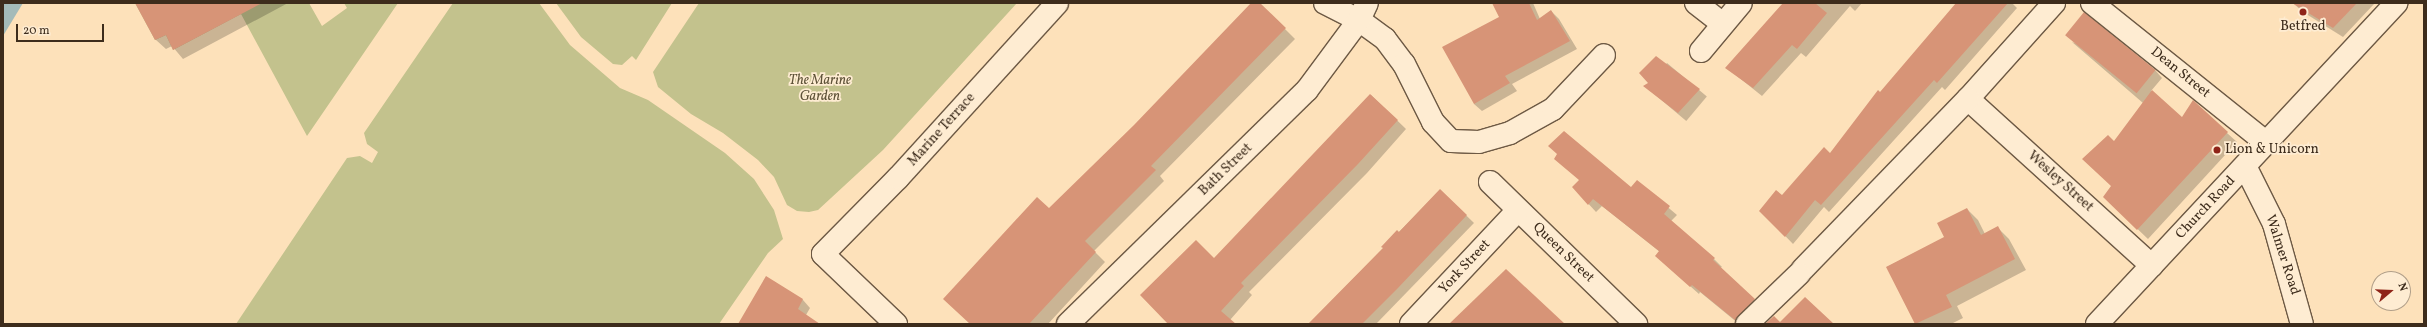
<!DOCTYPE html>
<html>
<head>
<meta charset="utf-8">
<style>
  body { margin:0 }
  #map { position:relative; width:2427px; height:327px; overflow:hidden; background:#fde1ba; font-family:Vollkorn,serif }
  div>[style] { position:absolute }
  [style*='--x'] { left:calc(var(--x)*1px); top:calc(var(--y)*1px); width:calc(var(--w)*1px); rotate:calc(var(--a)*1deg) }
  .green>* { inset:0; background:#c3c28d }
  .water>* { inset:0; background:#a4bbb9 }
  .shadow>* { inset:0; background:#0003; transform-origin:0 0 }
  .building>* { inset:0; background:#d79477; transform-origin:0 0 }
  .roads { filter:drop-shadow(1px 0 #6d5944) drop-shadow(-1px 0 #6d5944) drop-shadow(0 1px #6d5944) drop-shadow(0 -1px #6d5944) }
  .minor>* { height:22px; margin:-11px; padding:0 11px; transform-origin:11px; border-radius:11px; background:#feecd2 }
  .dots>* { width:11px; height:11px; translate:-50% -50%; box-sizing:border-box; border:2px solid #feecd2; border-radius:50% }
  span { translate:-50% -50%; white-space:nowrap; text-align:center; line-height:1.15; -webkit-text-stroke:3.5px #feecd2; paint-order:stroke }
  .poi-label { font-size:14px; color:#3d2c1c }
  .left { translate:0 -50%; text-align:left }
  .street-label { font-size:14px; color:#3d2c1c }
  .park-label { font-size:14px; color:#5e5238; font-style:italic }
  .frame { position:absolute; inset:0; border:4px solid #3d2c1c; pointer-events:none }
  .north { position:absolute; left:2371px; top:271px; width:40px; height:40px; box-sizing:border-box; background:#feecd2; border:1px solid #b19f89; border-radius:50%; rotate:71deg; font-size:11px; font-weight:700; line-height:16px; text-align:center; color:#3d2c1c }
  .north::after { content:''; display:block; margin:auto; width:14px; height:18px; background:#8f2418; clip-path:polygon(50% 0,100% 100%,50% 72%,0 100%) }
  .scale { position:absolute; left:16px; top:24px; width:88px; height:18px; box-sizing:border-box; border:2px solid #3d2c1c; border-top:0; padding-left:5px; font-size:12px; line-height:14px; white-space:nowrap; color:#3d2c1c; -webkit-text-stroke:3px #feecd2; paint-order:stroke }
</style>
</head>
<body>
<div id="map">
  <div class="green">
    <div style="clip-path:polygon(135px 3px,309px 3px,322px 26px,347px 8px,344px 3px,398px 3px,307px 136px,241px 14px,173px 50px,166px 35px,155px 40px)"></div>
    <div style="clip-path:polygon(453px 3px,539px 3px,570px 45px,620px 88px,648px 100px,725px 153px,754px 179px,774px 210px,783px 239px,768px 253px,719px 324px,236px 324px,347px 158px,360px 156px,372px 163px,378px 152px,367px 144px,364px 133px)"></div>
    <div style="clip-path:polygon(556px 3px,672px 3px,636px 60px,632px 56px,622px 65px,613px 64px,581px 37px)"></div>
    <div style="clip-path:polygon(699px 3px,1017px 3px,883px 150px,818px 210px,809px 212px,797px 211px,787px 205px,774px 177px,758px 160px,723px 133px,691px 114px,658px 87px,653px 72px)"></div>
  </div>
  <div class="water">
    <div style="clip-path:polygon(3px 3px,23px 3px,3px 36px)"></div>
  </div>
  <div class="shadow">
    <div style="clip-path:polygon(136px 3px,288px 3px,183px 59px,172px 46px,166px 49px,156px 40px)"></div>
    <div style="clip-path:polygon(1253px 3px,1259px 3px,1295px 39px,1160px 176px,1164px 181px,1094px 251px,1105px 262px,1048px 324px,971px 324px,1135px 126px)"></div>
    <div style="clip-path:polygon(1508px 3px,1533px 3px,1540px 19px,1551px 11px,1559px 19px,1577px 49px,1512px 84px,1517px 91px,1482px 111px,1474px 104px,1500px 17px)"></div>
    <div style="clip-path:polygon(1785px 3px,1862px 3px,1855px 11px,1850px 6px,1806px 57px,1801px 53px,1762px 96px,1727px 68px)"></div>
    <div style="clip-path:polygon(1959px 3px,2012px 3px,2017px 8px,1945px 90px,1942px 87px,1829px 212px,1824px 207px,1793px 244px,1761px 211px,1783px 197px,1830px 154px)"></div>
    <div style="clip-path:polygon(2293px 3px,2375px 3px,2343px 37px,2303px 12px)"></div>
    <div style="clip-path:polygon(2072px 42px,2155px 70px,2162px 78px,2151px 91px,2182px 118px,2227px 133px,2237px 142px,2148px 239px,2104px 197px,2112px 186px,2114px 143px,2143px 103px)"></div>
    <div style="left:1667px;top:63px;width:52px;height:32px;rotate:40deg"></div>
    <div style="clip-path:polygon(1371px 95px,1406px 129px,1367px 173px,1249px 292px,1252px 295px,1230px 320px,1234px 324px,1169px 324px,1214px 259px)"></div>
    <div style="clip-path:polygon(1637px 181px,1677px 215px,1671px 221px,1714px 259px,1722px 267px,1720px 268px,1762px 307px,1739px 324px,1700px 292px,1699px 294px,1664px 263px,1660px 252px,1602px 206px,1596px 212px,1573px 187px,1631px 189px)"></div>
    <div style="clip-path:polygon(1440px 190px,1474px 223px,1376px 324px,1309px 324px)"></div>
    <div style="clip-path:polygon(1967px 209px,1978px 220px,1985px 234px,1998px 228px,2009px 239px,2026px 270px,1957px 306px,1963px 318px,1951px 324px,1916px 324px,1887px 267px,1946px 237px)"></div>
    <div style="clip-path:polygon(766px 278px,803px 300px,810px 308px,806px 315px,818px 324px,739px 324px)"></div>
  </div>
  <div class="building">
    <div style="clip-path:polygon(135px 3px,262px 3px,173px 50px,166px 35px,155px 40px)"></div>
    <div style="clip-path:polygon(1251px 3px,1260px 3px,1286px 28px,1151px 166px,1156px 170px,1085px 241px,1096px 252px,1029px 324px,970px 324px,943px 299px,1037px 197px,1049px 208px,1134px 125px)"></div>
    <div style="clip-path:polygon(1492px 3px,1529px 3px,1537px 20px,1551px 10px,1570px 41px,1505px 76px,1510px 83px,1474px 104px,1442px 47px,1499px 17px)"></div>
    <div style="clip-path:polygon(1783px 3px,1815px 3px,1827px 13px,1797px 49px,1792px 45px,1753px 88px,1725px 68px)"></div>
    <div style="clip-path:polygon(1956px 3px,2008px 3px,1937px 83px,1934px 80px,1821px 205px,1815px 200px,1785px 237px,1759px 211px,1776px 190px,1782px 195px,1824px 147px,1830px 153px,1878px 90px,1880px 92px)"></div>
    <div style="clip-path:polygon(2292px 3px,2357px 3px,2333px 28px)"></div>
    <div style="left:2084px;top:12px;width:92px;height:30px;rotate:39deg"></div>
    <div style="clip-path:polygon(1656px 56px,1700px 89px,1678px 113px,1643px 86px,1648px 83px,1639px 73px)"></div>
    <div style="clip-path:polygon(2152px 90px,2182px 117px,2193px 100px,2228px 132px,2137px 230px,2103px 197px,2111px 186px,2082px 159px,2108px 135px,2114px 141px)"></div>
    <div style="clip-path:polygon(1370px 94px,1398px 120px,1358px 164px,1241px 283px,1244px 286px,1221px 311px,1236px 324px,1168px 324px,1140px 295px,1196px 240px,1214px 258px)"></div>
    <div style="clip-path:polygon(1564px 131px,1631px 187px,1637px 180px,1670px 206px,1664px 214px,1715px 258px,1713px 260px,1755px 299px,1735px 320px,1692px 285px,1690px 287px,1655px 256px,1659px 251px,1593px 199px,1588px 205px,1572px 187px,1579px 180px,1554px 159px,1557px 154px,1548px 146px)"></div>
    <div style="clip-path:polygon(1440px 189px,1467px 215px,1397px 289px,1362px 324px,1308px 324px,1383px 248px,1381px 247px,1397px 230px,1399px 232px)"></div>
    <div style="clip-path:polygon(1967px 208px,1981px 235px,1998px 226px,2015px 259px,1946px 295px,1952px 307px,1915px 324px,1886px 267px,1944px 237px,1937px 223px)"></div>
    <div style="clip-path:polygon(1506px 269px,1565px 324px,1449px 324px)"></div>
    <div style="clip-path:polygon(766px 276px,803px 299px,798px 309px,820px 324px,738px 324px)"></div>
    <div style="clip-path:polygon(1805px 297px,1834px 324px,1765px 324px,1774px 316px,1780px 322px)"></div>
  </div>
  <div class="roads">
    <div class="minor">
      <div style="--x:1325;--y:3;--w:38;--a:27"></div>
      <div style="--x:1359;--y:20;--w:32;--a:36"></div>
      <div style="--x:1385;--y:39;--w:31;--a:53"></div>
      <div style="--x:1404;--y:64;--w:65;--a:63.4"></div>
      <div style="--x:1433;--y:122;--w:26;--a:47"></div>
      <div style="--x:1451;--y:141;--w:28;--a:2"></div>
      <div style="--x:1479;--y:142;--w:32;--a:-16"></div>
      <div style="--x:1510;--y:133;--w:49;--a:-29.2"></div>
      <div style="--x:1553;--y:109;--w:74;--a:-46.6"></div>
      <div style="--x:1696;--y:3;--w:33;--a:38"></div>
      <div style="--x:2054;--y:3;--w:129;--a:131.9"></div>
      <div style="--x:1968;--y:99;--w:248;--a:42.2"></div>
      <div style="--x:2092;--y:3;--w:224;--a:38.7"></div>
      <div style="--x:1701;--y:51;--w:62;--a:-50.2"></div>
      <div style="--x:2245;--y:166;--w:65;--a:63.4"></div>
      <div style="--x:2274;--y:224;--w:104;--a:74.4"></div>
      <div style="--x:1490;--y:182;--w:204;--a:44.2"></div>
      <div style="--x:1803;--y:269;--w:237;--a:-45.9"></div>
      <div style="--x:896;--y:324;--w:101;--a:-136.2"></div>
      <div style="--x:823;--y:254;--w:107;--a:-45.4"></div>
      <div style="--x:898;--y:178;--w:236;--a:-47.7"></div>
      <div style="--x:1068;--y:324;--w:334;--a:-44.4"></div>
      <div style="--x:1307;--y:90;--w:87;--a:-53.4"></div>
      <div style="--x:1359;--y:20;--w:19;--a:-65"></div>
      <div style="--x:1411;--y:324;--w:156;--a:-46.8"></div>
      <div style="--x:1747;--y:324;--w:72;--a:-43.9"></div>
      <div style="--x:2097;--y:324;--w:439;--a:-47"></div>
    </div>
  </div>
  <div class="dots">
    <div style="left:2303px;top:12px;background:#8f2418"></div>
    <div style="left:2217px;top:150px;background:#8f2418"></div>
  </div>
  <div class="poi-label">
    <span style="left:2303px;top:27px">Betfred</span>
    <span class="left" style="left:2225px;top:150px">Lion &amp; Unicorn</span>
  </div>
  <div class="street-label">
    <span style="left:2180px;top:73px;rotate:39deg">Dean Street</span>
    <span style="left:942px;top:130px;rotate:-48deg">Marine Terrace</span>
    <span style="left:1226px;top:170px;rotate:-44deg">Bath Street</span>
    <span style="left:2060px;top:182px;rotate:42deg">Wesley Street</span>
    <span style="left:2206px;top:208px;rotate:-47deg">Church Road</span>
    <span style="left:1563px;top:253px;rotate:44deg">Queen Street</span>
    <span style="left:2282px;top:255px;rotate:72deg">Walmer Road</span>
    <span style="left:1465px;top:267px;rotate:-47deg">York Street</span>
  </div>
  <div class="park-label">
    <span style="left:820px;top:89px">The Marine<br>Garden</span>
  </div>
  <div class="frame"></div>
  <div class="north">N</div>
  <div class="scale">20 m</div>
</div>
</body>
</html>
